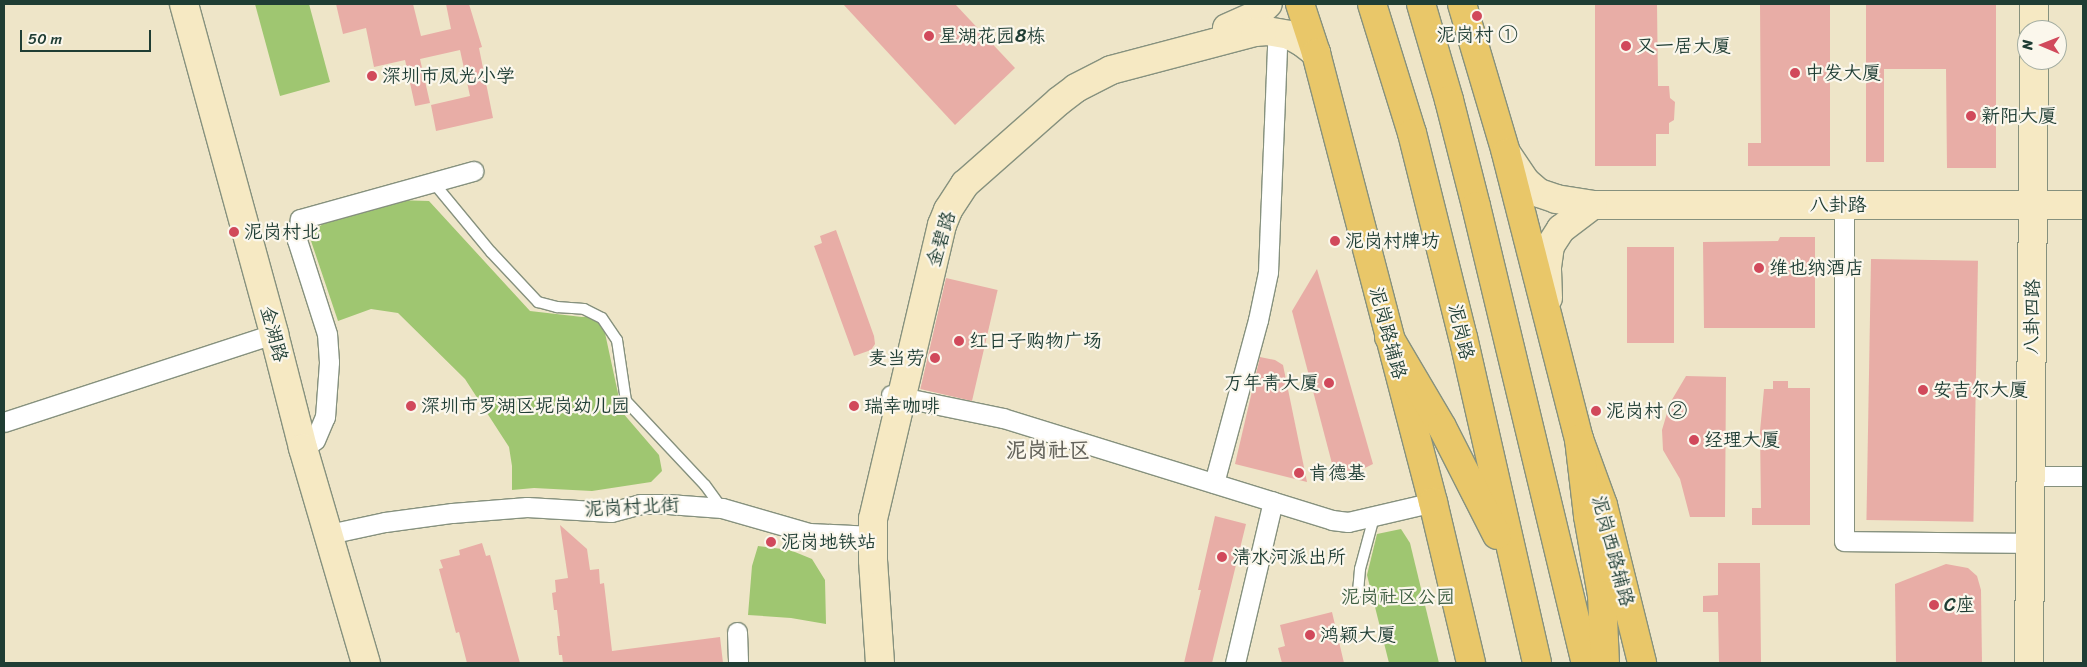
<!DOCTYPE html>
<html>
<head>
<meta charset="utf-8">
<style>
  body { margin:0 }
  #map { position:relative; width:2087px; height:667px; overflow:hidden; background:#eee5c8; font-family:Sriracha,"LXGW WenKai TC",sans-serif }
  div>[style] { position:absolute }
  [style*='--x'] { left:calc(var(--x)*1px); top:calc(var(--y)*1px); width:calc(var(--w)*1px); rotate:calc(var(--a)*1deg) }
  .green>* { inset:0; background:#9fc671 }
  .building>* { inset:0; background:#e8ada6; transform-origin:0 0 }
  .roads { filter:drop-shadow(1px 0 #86917e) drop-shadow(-1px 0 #86917e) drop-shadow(0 1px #86917e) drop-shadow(0 -1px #86917e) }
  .lane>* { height:10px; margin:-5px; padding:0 5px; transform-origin:5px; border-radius:5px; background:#fff }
  .street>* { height:19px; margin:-9.5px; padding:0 9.5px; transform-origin:9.5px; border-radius:9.5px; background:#fff }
  .secondary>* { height:28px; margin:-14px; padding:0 14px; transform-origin:14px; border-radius:14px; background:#f6e9c3 }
  .primary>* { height:28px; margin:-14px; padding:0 14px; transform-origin:14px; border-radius:14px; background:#e9c769 }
  .highway>* { height:28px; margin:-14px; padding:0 14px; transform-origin:14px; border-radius:14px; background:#e9c769 }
  .dots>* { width:14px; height:14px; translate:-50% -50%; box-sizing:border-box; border:2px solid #fbf7ec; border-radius:50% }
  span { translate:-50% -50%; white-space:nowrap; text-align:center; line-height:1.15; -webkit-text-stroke:4.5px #fbf7ec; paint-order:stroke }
  .poi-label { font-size:19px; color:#1f3d34 }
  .left { translate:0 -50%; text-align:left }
  .right { translate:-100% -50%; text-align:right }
  .street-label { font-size:19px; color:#1f3d34 }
  .park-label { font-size:19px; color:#3f5f43 }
  .quarter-label { font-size:21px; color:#65645c; font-weight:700 }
  .frame { position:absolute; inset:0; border:5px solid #1f3d34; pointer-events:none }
  .north { position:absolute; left:2017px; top:20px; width:50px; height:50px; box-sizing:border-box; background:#fbf7ec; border:1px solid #a3ada2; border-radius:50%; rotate:271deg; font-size:14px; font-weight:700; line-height:20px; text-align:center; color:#1f3d34 }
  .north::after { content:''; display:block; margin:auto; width:18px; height:22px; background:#d1495b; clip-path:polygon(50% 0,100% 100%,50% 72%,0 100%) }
  .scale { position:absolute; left:20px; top:30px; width:131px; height:22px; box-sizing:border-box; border:2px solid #1f3d34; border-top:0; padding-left:6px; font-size:15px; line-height:18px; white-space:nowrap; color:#1f3d34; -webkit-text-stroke:4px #fbf7ec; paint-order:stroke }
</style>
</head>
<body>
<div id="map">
  <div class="green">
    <div style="clip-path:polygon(255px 4px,309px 4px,330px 82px,280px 96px)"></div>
    <div style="clip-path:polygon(395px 200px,429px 201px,530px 311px,582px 317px,598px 316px,605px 333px,622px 412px,659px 455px,662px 471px,651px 482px,592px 491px,534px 488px,512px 490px,512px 466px,509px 447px,465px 379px,398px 313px,371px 309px,338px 321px,309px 235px,329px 219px)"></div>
    <div style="clip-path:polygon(1401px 529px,1410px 543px,1439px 663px,1389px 663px,1367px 575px,1377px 534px)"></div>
    <div style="clip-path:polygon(758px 546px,790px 550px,812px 559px,825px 580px,826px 624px,791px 618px,748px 615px,752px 566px)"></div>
  </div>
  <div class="building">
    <div style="clip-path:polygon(336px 4px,413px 4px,421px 36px,451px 29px,446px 4px,469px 4px,482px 47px,479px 48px,493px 118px,436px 131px,431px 105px,470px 96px,460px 50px,420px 59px,430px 103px,415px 106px,405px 60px,374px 67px,366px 28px,343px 34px)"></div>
    <div style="clip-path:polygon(843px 4px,955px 4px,1015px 68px,955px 125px)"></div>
    <div style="clip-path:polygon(1595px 4px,1657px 4px,1658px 86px,1669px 86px,1670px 98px,1675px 102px,1674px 120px,1669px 123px,1669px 134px,1656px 134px,1656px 166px,1595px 166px)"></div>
    <div style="clip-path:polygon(1760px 4px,1830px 4px,1830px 166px,1748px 166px,1748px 143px,1761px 143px)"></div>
    <div style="clip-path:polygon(1866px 4px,1996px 4px,1996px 168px,1947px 168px,1946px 69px,1884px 69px,1884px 162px,1866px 162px)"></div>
    <div style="clip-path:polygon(836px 230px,874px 336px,875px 344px,871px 350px,854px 356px,814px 246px,822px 243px,820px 236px)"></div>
    <div style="clip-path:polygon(1780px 237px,1815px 237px,1815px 328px,1704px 328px,1703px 242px,1778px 241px)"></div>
    <div style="left:1627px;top:247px;width:47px;height:96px"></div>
    <div style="left:1871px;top:259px;width:107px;height:261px;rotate:1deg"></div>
    <div style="clip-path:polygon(1317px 269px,1373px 464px,1340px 480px,1335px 475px,1292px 311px)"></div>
    <div style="left:946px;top:278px;width:53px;height:114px;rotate:13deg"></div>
    <div style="clip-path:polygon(1260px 357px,1275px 360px,1283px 365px,1307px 482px,1235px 464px)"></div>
    <div style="clip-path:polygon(1686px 376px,1726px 377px,1725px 517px,1690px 517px,1680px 479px,1663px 450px,1662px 430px,1670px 403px)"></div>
    <div style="clip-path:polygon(1773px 381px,1788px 381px,1788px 388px,1810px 388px,1810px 525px,1752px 525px,1752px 508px,1761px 508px,1760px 431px,1764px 389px,1773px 389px)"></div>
    <div style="clip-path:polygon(1215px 516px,1246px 524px,1212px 663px,1184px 663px,1201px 590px,1198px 590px)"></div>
    <div style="clip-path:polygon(560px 525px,587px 549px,590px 570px,599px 569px,600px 584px,604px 583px,612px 651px,720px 637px,723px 663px,563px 663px,562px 655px,559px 655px,557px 636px,560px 636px,557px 610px,554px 610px,552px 593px,556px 592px,555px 580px,568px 578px)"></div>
    <div style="clip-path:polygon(482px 543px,486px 556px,490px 555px,520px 663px,467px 663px,459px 632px,456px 633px,439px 569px,443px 568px,440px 560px,460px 555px,459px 550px)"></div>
    <div style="clip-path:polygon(1718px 563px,1760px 563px,1761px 663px,1719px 663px,1718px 612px,1703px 612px,1703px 596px,1718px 595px)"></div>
    <div style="clip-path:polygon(1946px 564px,1968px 568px,1977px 576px,1981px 590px,1982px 663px,1896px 663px,1895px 584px)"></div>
    <div style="clip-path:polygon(1332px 612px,1344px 663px,1282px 663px,1278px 648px,1285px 646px,1280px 625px)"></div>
  </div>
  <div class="roads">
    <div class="lane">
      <div style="--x:433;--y:182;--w:91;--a:50.4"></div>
      <div style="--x:491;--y:252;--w:69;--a:46.8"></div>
      <div style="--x:538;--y:302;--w:20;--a:15"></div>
      <div style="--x:557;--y:307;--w:27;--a:4"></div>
      <div style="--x:584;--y:309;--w:20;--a:27"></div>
      <div style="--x:602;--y:318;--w:27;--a:56"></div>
      <div style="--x:617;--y:340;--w:62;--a:81.6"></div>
      <div style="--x:626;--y:401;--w:115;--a:46.8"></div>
      <div style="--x:705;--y:485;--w:29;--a:54"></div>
      <div style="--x:1358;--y:592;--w:23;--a:-85"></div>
      <div style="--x:1360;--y:569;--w:54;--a:-74.9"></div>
    </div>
    <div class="street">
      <div style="--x:1844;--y:205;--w:336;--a:90"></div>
      <div style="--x:1844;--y:541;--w:185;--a:0.6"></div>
      <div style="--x:891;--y:395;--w:114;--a:11.6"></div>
      <div style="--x:1003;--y:418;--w:344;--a:17.2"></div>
      <div style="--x:1332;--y:520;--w:16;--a:7"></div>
      <div style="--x:1348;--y:522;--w:87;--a:-13.2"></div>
      <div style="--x:4;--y:422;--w:284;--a:-18.1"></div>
      <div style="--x:303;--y:448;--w:14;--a:-34"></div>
      <div style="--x:315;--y:440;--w:25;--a:-67"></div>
      <div style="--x:325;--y:417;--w:55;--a:-85.8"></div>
      <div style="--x:329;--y:362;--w:28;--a:-94"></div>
      <div style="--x:327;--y:334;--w:99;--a:-107.7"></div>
      <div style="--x:297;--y:240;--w:21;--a:-82"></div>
      <div style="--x:300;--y:219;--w:180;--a:-15.5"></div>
      <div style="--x:2030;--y:476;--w:53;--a:0"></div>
      <div style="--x:1214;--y:483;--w:169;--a:-74.9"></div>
      <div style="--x:1258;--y:320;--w:49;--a:-78.2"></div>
      <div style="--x:1268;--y:272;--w:228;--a:-87.7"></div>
      <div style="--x:329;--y:534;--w:57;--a:-12.1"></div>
      <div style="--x:385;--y:522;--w:68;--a:-7.7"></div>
      <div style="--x:452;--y:513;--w:75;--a:-4.6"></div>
      <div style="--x:527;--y:507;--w:84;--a:3.4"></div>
      <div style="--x:611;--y:512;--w:30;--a:-15"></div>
      <div style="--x:640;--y:504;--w:28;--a:0"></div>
      <div style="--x:668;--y:504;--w:54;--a:4.2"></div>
      <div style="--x:722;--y:508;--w:91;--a:16"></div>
      <div style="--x:809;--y:533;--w:64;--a:2.7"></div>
      <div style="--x:737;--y:632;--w:31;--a:88"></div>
      <div style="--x:1235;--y:663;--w:166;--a:-76.8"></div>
    </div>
    <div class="secondary">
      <div style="--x:184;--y:4;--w:342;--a:74.7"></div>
      <div style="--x:274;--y:334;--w:118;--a:75.7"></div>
      <div style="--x:303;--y:448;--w:224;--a:73.7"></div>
      <div style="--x:1227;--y:28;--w:32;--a:-24"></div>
      <div style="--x:1256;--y:15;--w:16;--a:-43"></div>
      <div style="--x:2034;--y:30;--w:26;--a:-90"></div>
      <div style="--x:1507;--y:154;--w:32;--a:56"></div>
      <div style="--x:1525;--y:181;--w:18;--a:41"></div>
      <div style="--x:1539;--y:193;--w:18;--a:19"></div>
      <div style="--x:1556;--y:199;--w:37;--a:9"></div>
      <div style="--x:1593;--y:205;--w:490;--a:0"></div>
      <div style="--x:1548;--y:298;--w:31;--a:-92"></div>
      <div style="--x:1547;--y:267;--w:21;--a:-82"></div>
      <div style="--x:1550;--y:246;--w:20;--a:-57"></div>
      <div style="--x:1561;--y:229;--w:40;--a:-37"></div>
      <div style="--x:880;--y:663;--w:103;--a:-93.9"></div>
      <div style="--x:873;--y:560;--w:41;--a:-90"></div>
      <div style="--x:873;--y:519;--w:302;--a:-76.8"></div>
      <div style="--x:942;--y:225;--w:16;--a:-68"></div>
      <div style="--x:948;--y:210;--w:31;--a:-57"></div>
      <div style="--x:965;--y:184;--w:125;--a:-41.4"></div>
      <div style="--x:1059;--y:101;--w:21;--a:-37"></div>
      <div style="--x:1076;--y:88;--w:39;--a:-27"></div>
      <div style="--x:1111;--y:70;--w:149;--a:-14.8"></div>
      <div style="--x:1255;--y:32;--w:12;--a:-5"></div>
      <div style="--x:1267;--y:31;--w:22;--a:10"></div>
      <div style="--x:1289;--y:35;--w:15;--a:28"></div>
      <div style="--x:1302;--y:42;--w:18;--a:38"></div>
      <div style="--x:2029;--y:663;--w:603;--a:-89.52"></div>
    </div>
    <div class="primary">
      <div style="--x:1300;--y:4;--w:52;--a:71.9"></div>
      <div style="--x:1316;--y:53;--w:464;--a:75.4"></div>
      <div style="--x:1433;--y:502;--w:165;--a:76.7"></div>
      <div style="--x:1462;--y:4;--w:155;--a:73.5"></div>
      <div style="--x:1506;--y:153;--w:295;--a:75.7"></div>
      <div style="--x:1579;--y:439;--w:70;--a:70"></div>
      <div style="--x:1603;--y:505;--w:163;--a:76.1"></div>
    </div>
    <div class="highway">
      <div style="--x:1372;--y:4;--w:135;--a:72.8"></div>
      <div style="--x:1412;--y:133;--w:210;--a:76"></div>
      <div style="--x:1463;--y:337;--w:334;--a:77.2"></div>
      <div style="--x:1421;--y:4;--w:100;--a:73.7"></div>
      <div style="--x:1449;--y:100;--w:109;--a:75.7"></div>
      <div style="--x:1476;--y:206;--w:470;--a:76.5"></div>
      <div style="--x:1389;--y:337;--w:104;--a:59.5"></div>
      <div style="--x:1442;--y:427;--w:121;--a:63"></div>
      <div style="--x:1579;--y:439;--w:78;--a:83.3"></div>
      <div style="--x:1588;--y:516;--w:80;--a:80"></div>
      <div style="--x:1602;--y:595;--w:68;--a:87.5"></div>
    </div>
  </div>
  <div class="dots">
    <div style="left:1477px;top:16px;background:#d1495b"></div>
    <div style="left:929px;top:36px;background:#d1495b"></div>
    <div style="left:1626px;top:46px;background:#d1495b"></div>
    <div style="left:1795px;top:73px;background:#d1495b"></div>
    <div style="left:372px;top:76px;background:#d1495b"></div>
    <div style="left:1971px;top:116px;background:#d1495b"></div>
    <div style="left:234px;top:232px;background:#d1495b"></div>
    <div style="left:1335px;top:241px;background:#d1495b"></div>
    <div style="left:1759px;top:268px;background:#d1495b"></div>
    <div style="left:959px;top:341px;background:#d1495b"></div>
    <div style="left:935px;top:358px;background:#d1495b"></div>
    <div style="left:1329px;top:383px;background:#d1495b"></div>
    <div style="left:1923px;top:390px;background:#d1495b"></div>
    <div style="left:411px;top:406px;background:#d1495b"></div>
    <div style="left:854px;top:406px;background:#d1495b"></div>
    <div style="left:1596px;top:411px;background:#d1495b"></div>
    <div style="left:1694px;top:440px;background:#d1495b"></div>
    <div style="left:1299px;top:473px;background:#d1495b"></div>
    <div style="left:771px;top:542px;background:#d1495b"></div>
    <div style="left:1222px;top:557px;background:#d1495b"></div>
    <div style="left:1934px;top:605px;background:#d1495b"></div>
    <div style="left:1310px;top:635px;background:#d1495b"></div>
  </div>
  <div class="poi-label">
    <span style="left:1477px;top:35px">泥岗村 ①</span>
    <span class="left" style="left:939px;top:36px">星湖花园8栋</span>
    <span class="left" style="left:1636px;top:46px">又一居大厦</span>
    <span class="left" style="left:1805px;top:73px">中发大厦</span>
    <span class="left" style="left:382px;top:76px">深圳市凤光小学</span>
    <span class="left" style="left:1981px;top:116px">新阳大厦</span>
    <span class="left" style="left:244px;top:232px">泥岗村北</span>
    <span class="left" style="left:1345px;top:241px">泥岗村牌坊</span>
    <span class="left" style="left:1769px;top:268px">维也纳酒店</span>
    <span class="left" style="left:969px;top:341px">红日子购物广场</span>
    <span class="right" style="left:925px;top:358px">麦当劳</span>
    <span class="right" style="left:1319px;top:383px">万年青大厦</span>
    <span class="left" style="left:1933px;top:390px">安吉尔大厦</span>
    <span class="left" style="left:421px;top:406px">深圳市罗湖区坭岗幼儿园</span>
    <span class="left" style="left:864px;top:406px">瑞幸咖啡</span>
    <span class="left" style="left:1606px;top:411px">泥岗村 ②</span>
    <span class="left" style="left:1704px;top:440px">经理大厦</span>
    <span class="left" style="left:1309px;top:473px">肯德基</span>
    <span class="left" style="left:781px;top:542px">泥岗地铁站</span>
    <span class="left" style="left:1232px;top:557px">清水河派出所</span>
    <span class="left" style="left:1944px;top:605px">C座</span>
    <span class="left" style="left:1320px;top:635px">鸿颖大厦</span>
  </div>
  <div class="street-label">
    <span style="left:1838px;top:205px">八卦路</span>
    <span style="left:941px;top:239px;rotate:-73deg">金碧路</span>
    <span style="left:2032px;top:317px;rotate:-89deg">八卦四路</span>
    <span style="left:1461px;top:332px;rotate:77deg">泥岗路</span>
    <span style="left:1388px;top:333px;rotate:75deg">泥岗路辅路</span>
    <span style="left:274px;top:334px;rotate:75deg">金湖路</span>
    <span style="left:632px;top:507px;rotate:-3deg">泥岗村北街</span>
    <span style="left:1613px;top:551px;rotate:75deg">泥岗西路辅路</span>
  </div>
  <div class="park-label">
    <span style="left:1398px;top:597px">泥岗社区公园</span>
  </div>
  <div class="quarter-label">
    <span style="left:1048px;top:450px">泥岗社区</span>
  </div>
  <div class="frame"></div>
  <div class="north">N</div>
  <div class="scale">50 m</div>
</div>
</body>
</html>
